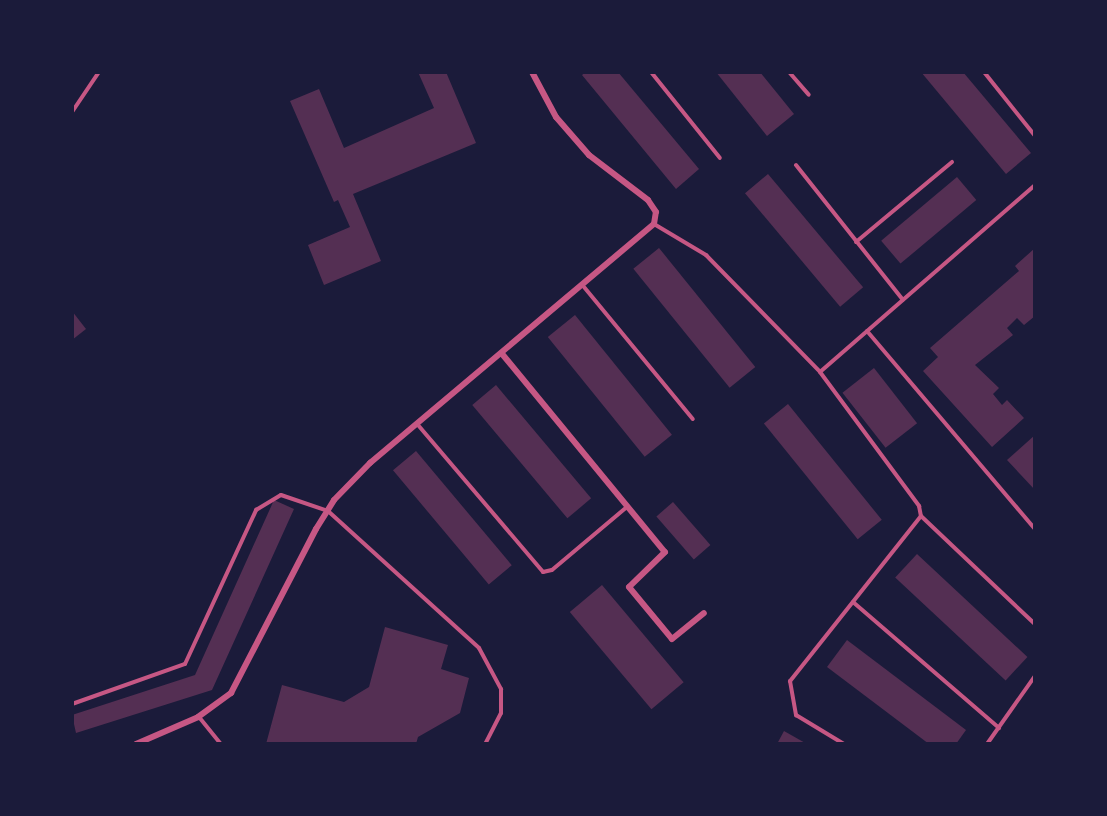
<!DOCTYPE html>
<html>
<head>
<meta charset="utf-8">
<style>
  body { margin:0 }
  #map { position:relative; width:1107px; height:816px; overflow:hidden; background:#1b1b3a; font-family:Helvetica,sans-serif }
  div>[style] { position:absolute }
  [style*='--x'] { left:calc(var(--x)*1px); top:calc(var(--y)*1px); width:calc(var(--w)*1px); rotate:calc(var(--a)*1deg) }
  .building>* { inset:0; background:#542f53; transform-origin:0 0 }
  .service>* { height:4px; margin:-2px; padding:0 2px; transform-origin:2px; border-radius:2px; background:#c65784 }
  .minor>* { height:6px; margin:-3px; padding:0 3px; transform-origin:3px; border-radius:3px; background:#c65784 }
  span { translate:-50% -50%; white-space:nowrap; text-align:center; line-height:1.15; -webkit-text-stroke:4.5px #1b1b3a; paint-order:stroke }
  .frame { position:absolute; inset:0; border:74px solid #1b1b3a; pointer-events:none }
</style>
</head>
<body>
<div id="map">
  <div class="building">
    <div style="clip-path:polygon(418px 72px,446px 72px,476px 143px,353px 194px,381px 261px,324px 285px,308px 245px,350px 227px,338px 200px,334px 202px,290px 101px,319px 89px,344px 148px,434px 108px)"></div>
    <div style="clip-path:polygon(586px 72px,618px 72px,699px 169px,676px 189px,582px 75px)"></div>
    <div style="clip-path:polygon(716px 72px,760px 72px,794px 114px,767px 136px)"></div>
    <div style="clip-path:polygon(921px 72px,963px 72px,1031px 153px,1006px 174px)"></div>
    <div style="left:768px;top:174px;width:148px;height:30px;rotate:50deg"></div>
    <div style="left:957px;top:177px;width:30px;height:99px;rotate:50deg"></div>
    <div style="left:659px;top:248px;width:153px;height:33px;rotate:51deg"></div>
    <div style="clip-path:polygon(1035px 248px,1035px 316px,1024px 325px,1017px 318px,1007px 328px,1013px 335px,975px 365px,999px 388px,993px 394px,1002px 405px,1007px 400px,1024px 418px,992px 447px,923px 371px,938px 357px,930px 348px,1019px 271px,1015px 266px)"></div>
    <div style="clip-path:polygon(72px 311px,86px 329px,72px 340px)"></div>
    <div style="left:575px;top:315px;width:154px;height:35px;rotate:51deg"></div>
    <div style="left:874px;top:368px;width:70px;height:40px;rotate:52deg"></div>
    <div style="left:496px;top:385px;width:148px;height:31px;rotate:50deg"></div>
    <div style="left:788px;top:404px;width:149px;height:31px;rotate:51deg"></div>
    <div style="clip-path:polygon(1035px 435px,1035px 490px,1007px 460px)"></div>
    <div style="left:416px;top:451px;width:149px;height:30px;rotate:50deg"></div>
    <div style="clip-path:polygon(274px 500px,294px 509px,212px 690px,76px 733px,72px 715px,195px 675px)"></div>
    <div style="left:673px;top:502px;width:57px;height:22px;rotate:49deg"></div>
    <div style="left:917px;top:554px;width:151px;height:32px;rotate:43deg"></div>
    <div style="left:602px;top:585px;width:127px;height:42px;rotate:50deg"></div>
    <div style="clip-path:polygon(385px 627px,448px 645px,441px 669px,469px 678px,460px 713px,418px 737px,416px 744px,266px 744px,282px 685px,344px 702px,369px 687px)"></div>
    <div style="clip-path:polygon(847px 640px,966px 730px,956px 744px,929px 744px,827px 667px)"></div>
    <div style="clip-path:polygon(784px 731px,807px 744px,777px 744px)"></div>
  </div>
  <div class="service">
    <div style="--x:651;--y:72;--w:110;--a:51.3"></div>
    <div style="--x:789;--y:72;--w:30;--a:49"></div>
    <div style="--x:984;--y:72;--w:82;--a:51.4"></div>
    <div style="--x:72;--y:112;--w:48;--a:-56"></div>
    <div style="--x:796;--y:165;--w:172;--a:51.6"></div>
    <div style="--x:654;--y:224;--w:61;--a:30.8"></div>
    <div style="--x:706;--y:255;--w:163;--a:45.7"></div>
    <div style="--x:820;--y:372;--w:167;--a:53.5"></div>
    <div style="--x:919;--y:506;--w:10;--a:79"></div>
    <div style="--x:921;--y:516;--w:211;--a:128.4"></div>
    <div style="--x:790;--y:681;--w:35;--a:80"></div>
    <div style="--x:796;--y:715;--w:56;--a:31.1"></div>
    <div style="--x:856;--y:242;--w:125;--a:-39.8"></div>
    <div style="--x:584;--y:287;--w:171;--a:50.5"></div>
    <div style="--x:867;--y:331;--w:260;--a:49.7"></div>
    <div style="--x:820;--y:372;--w:285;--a:-41"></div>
    <div style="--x:418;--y:425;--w:193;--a:49.6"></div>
    <div style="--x:543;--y:572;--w:9;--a:-13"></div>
    <div style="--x:552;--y:570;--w:99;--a:-40.1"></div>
    <div style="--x:921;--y:516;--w:157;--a:43.5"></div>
    <div style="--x:853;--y:602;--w:193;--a:40.8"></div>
    <div style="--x:72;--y:704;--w:120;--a:-19.5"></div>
    <div style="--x:185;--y:664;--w:170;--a:-65.2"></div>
    <div style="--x:256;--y:510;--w:29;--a:-31"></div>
    <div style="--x:281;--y:495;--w:50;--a:18.8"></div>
    <div style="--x:328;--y:511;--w:204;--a:42.2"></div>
    <div style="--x:479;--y:648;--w:47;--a:61.8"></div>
    <div style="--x:501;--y:689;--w:24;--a:90"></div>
    <div style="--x:501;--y:713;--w:35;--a:117"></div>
    <div style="--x:199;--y:717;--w:35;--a:51"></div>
    <div style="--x:987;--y:744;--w:83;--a:-54.8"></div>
  </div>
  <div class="minor">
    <div style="--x:503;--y:355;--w:255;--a:50.6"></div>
    <div style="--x:665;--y:552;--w:50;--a:135.8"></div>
    <div style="--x:629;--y:587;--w:67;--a:50.4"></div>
    <div style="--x:672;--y:639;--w:41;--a:-39.1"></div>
    <div style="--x:136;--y:744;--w:68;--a:-23.5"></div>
    <div style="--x:198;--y:717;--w:41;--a:-36"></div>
    <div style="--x:231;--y:693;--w:185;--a:-62.6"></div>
    <div style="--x:316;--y:529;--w:34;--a:-58"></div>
    <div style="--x:334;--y:500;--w:52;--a:-45.8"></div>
    <div style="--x:370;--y:463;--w:371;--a:-40.1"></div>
    <div style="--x:654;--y:224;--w:12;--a:-81"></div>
    <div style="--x:656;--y:212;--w:14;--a:-124"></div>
    <div style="--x:648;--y:200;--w:74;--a:-142.7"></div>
    <div style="--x:589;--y:155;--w:50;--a:-131"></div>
    <div style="--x:556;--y:117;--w:51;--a:-118.1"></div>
  </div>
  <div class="frame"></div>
</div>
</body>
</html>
